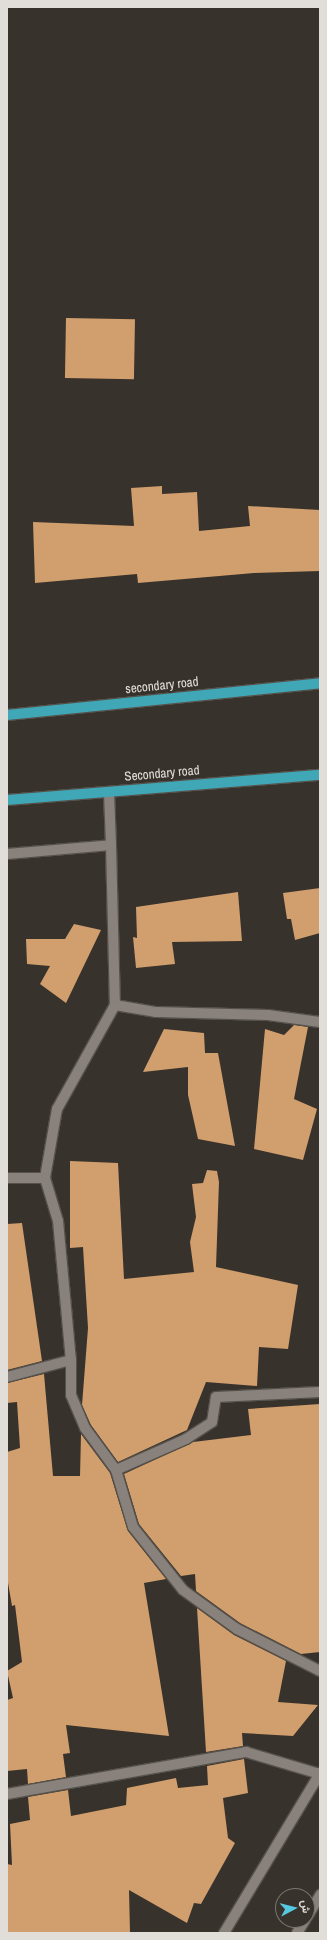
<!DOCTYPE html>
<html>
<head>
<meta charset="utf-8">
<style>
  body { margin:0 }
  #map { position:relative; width:327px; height:1940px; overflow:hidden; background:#38322c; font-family:"Archivo Narrow",Vazirmatn,sans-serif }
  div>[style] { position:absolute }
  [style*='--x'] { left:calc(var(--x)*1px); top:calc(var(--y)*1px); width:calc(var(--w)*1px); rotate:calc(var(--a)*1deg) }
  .building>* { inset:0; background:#d19e6d; transform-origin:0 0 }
  .roads { filter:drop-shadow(1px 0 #55514b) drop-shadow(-1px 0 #55514b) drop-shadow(0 1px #55514b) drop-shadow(0 -1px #55514b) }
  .street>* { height:10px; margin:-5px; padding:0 5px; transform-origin:5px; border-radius:5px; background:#89817b }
  .primary>* { height:10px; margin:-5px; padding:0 5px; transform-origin:5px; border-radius:5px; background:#40a7b6 }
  span { translate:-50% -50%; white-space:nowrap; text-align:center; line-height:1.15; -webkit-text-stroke:4px #38322c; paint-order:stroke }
  .street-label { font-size:13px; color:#e1ddd9 }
  .frame { position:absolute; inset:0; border:8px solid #e1ddd9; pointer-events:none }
  .north { position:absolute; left:275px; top:1888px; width:40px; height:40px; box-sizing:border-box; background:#38322c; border:1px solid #7c7671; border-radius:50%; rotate:83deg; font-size:11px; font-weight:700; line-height:16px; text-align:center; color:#e1ddd9 }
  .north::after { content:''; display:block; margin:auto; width:14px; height:18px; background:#56c9e1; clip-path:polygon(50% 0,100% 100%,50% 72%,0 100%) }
</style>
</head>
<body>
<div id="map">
  <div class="building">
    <div style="left:66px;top:318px;width:69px;height:60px;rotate:1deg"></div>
    <div style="clip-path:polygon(162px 486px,162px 494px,197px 492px,199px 531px,250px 526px,248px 506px,320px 510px,320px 571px,254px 573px,138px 583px,137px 574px,35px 583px,33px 522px,134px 526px,131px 488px)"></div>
    <div style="clip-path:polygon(320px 888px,320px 933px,295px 940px,291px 919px,287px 919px,283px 893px)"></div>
    <div style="clip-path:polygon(238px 892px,242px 941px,172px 942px,175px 964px,136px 968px,133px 937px,137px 938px,136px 907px)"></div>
    <div style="clip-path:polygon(74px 924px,101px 930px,66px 1003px,40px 984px,50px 966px,27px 964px,26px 939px,65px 939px)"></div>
    <div style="clip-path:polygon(294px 1025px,308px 1027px,294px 1099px,317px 1109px,303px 1160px,254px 1149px,265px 1029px,284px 1035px)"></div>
    <div style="clip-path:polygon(164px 1029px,204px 1033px,205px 1053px,218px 1053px,235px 1146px,198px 1139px,188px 1095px,188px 1067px,143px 1072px)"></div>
    <div style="clip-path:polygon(70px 1161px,118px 1163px,124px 1279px,194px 1272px,190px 1242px,196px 1217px,192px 1184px,203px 1183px,207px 1170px,217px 1171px,219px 1182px,216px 1267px,298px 1285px,288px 1349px,259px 1347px,257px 1386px,206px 1382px,187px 1430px,118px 1462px,91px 1425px,82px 1405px,88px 1328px,83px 1247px,70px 1248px)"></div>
    <div style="clip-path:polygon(22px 1223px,42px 1361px,7px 1370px,7px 1224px)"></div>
    <div style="clip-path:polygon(44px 1374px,53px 1476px,80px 1476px,81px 1434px,110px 1473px,128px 1531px,166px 1579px,144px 1583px,169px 1736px,66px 1725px,70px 1753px,63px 1754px,66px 1777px,28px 1784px,27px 1769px,7px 1771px,7px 1700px,13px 1698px,7px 1671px,22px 1662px,15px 1605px,12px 1606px,7px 1577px,7px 1452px,20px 1448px,17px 1402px,7px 1403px,7px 1383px)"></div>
    <div style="clip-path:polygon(320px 1404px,320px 1652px,301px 1654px,240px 1623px,196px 1591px,195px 1574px,181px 1576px,139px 1524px,124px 1474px,193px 1442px,251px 1435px,248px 1409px)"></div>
    <div style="clip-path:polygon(197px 1608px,234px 1635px,286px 1661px,278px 1702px,318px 1705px,293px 1736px,242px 1733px,243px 1746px,206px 1752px)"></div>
    <div style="clip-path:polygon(244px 1759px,248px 1793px,223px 1798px,228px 1838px,235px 1843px,201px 1904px,194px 1903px,187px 1923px,129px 1890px,130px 1932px,7px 1933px,7px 1864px,12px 1865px,10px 1824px,30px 1820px,28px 1797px,68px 1790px,71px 1816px,126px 1805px,127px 1788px,176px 1778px,178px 1788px,208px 1785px,207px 1766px)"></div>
  </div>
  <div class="roads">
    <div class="street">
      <div style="--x:111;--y:845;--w:160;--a:88.6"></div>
      <div style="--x:115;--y:1005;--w:119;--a:119.1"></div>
      <div style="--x:57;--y:1109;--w:70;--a:99.9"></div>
      <div style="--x:45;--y:1178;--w:45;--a:73.2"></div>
      <div style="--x:58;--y:1221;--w:140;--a:84.7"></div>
      <div style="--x:71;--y:1360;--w:35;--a:90"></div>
      <div style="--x:71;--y:1395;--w:36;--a:67"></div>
      <div style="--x:85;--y:1428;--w:52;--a:53.6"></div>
      <div style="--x:116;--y:1470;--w:59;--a:73.4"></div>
      <div style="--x:133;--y:1527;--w:80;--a:51.6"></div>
      <div style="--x:183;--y:1590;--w:67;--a:35.8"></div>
      <div style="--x:237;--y:1629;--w:93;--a:26.8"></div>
      <div style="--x:7;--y:854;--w:104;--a:-4.9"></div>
      <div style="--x:111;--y:845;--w:53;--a:-92.2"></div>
      <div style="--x:115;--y:1005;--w:42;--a:9.7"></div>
      <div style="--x:156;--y:1012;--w:112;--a:1.5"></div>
      <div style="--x:268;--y:1015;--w:52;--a:7.7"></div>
      <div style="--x:7;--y:1178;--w:38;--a:0"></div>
      <div style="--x:7;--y:1377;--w:66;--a:-14.9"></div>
      <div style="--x:116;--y:1470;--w:77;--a:-23.9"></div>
      <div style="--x:186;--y:1439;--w:31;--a:-33"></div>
      <div style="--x:212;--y:1422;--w:25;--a:-81"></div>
      <div style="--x:216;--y:1397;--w:104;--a:-2.8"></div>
      <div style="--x:7;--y:1794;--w:243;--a:-10"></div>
      <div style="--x:246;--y:1752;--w:77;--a:16.6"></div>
      <div style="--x:307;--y:1917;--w:26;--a:-59"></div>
      <div style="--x:224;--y:1933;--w:187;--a:-59"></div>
      <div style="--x:297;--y:1933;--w:15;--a:-58"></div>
    </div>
    <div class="primary">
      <div style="--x:7;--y:715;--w:315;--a:-5.8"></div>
      <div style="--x:7;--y:800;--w:314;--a:-4.6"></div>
    </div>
  </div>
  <div class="street-label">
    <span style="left:162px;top:686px;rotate:-6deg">secondary road</span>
    <span style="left:162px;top:774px;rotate:-5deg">Secondary road</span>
  </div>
  <div class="frame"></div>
  <div class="north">ش</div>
</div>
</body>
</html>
